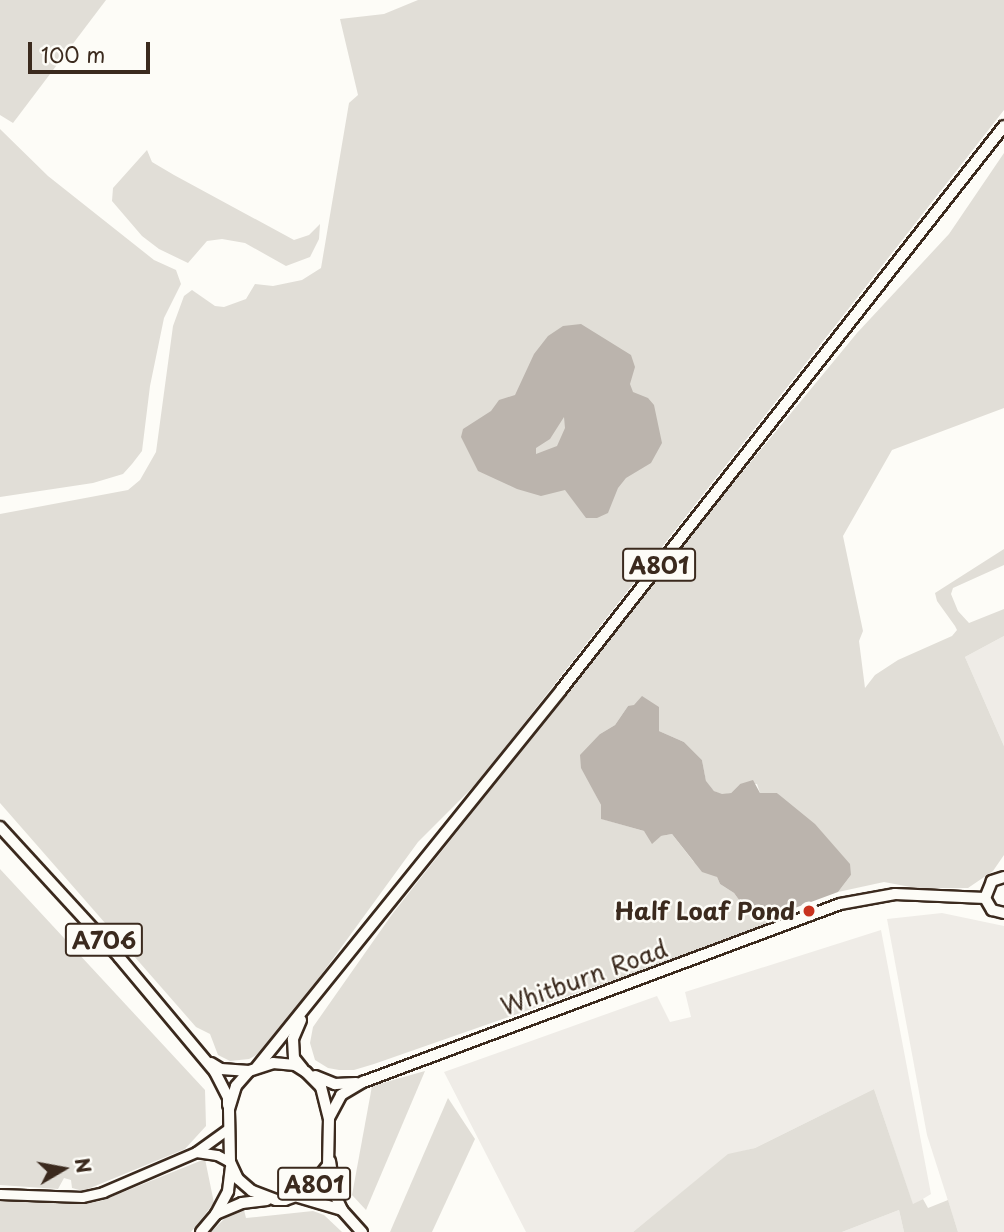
<!DOCTYPE html>
<html>
<head>
<meta charset="utf-8">
<style>
  body { margin:0 }
  #map { position:relative; width:1004px; height:1232px; overflow:hidden; background:#fdfcf7; font-family:"Playpen Sans",sans-serif }
  div>[style] { position:absolute }
  [style*='--x'] { left:calc(var(--x)*1px); top:calc(var(--y)*1px); width:calc(var(--w)*1px); rotate:calc(var(--a)*1deg) }
  .built>* { inset:0; background:#efece7 }
  .green>* { inset:0; background:#e1ded7 }
  .water>* { inset:0; background:#bbb4ad }
  .roads { filter:drop-shadow(2px 0 #3b2a1e) drop-shadow(-2px 0 #3b2a1e) drop-shadow(0 2px #3b2a1e) drop-shadow(0 -2px #3b2a1e) }
  .minor>* { height:9px; margin:-4.5px; padding:0 4.5px; transform-origin:4.5px; border-radius:4.5px; background:#fdfcf7 }
  .major>* { height:10px; margin:-5px; padding:0 5px; transform-origin:5px; border-radius:5px; background:#fdfcf7 }
  .dots>* { width:19px; height:19px; translate:-50% -50%; box-sizing:border-box; border:4px solid #fdfcf7; border-radius:50% }
  span { translate:-50% -50%; white-space:nowrap; text-align:center; line-height:1.15; -webkit-text-stroke:5px #fdfcf7; paint-order:stroke }
  .shield-label span { padding:2px 5px; background:#fdfcf7; border:2px solid; border-radius:5px; -webkit-text-stroke-width:0 }
  .shield-label { font-size:23px; color:#3b2a1e; font-weight:700 }
  .poi-label { font-size:24px; color:#3b2a1e; font-weight:700 }
  .right { translate:-100% -50%; text-align:right }
  .street-label { font-size:24px; color:#3b2a1e }
  .north { position:absolute; left:28px; top:1134px; width:70px; height:70px; -webkit-text-stroke:5px #fdfcf7; paint-order:stroke; rotate:80deg; font-size:19px; font-weight:700; line-height:28px; text-align:center; color:#3b2a1e }
  .north::after { content:''; display:block; margin:auto; width:24px; height:32px; background:#3b2a1e; clip-path:polygon(50% 0,100% 100%,50% 72%,0 100%) }
  .scale { position:absolute; left:28px; top:42px; width:122px; height:32px; box-sizing:border-box; border:4px solid #3b2a1e; border-top:0; padding-left:9px; font-size:21px; line-height:24px; white-space:nowrap; color:#3b2a1e; -webkit-text-stroke:5px #fdfcf7; paint-order:stroke }
</style>
</head>
<body>
<div id="map">
  <div class="built">
    <div style="clip-path:polygon(1004px 636px,1004px 746px,965px 657px)"></div>
    <div style="clip-path:polygon(942px 913px,1004px 926px,1004px 1232px,958px 1232px,927px 1135px,887px 919px)"></div>
    <div style="clip-path:polygon(881px 930px,931px 1194px,913px 1205px,874px 1089px,755px 1148px,728px 1155px,633px 1232px,526px 1232px,444px 1072px,657px 996px,670px 1022px,691px 1017px,685px 992px)"></div>
    <div style="clip-path:polygon(899px 1210px,904px 1232px,842px 1232px)"></div>
  </div>
  <div class="green">
    <div style="clip-path:polygon(0 0,106px 0,13px 123px,0 115px)"></div>
    <div style="clip-path:polygon(418px 0,1004px 0,1004px 110px,478px 782px,418px 842px,308px 993px,260px 1053px,249px 1059px,230px 1061px,218px 1055px,210px 1034px,196px 1027px,0 803px,0 514px,128px 490px,140px 480px,156px 452px,173px 326px,184px 296px,192px 290px,215px 306px,224px 307px,246px 299px,255px 284px,273px 286px,302px 280px,321px 268px,349px 103px,358px 95px,340px 19px,384px 14px)"></div>
    <div style="clip-path:polygon(0 129px,48px 176px,154px 260px,176px 270px,181px 284px,164px 318px,150px 386px,142px 451px,132px 464px,123px 474px,93px 483px,0 497px)"></div>
    <div style="clip-path:polygon(147px 150px,152px 162px,174px 175px,294px 240px,309px 235px,320px 224px,319px 239px,310px 257px,286px 266px,245px 243px,222px 239px,207px 241px,188px 263px,159px 249px,142px 236px,112px 201px,113px 188px)"></div>
    <div style="clip-path:polygon(1004px 153px,1004px 408px,892px 450px,843px 536px,863px 631px,859px 641px,865px 688px,875px 675px,898px 660px,952px 636px,957px 630px,955px 626px,937px 601px,935px 593px,1004px 549px,1004px 565px,953px 588px,951px 594px,958px 611px,969px 623px,1004px 609px,1004px 636px,965px 657px,1004px 746px,1004px 855px,993px 871px,968px 888px,916px 888px,884px 882px,838px 892px,851px 875px,777px 793px,760px 793px,757px 784px,740px 784px,731px 793px,722px 795px,714px 791px,706px 782px,702px 760px,684px 742px,659px 731px,659px 712px,628px 706px,615px 725px,600px 734px,592px 787px,601px 805px,602px 819px,661px 836px,672px 834px,693px 861px,717px 877px,720px 884px,734px 893px,753px 919px,765px 919px,769px 926px,374px 1064px,354px 1070px,339px 1070px,328px 1068px,315px 1060px,310px 1043px,313px 1027px,393px 913px,707px 515px,857px 333px,949px 234px)"></div>
    <div style="clip-path:polygon(0 869px,205px 1090px,206px 1126px,185px 1149px,83px 1191px,72px 1188px,71px 1180px,64px 1178px,58px 1189px,0 1185px)"></div>
    <div style="clip-path:polygon(425px 1071px,366px 1210px,352px 1195px,372px 1086px)"></div>
    <div style="clip-path:polygon(874px 1089px,913px 1204px,923px 1199px,928px 1208px,948px 1200px,958px 1232px,904px 1232px,899px 1210px,842px 1232px,633px 1232px,728px 1154px,755px 1148px)"></div>
    <div style="clip-path:polygon(448px 1098px,475px 1139px,432px 1232px,390px 1232px)"></div>
    <div style="clip-path:polygon(205px 1159px,214px 1203px,191px 1232px,0 1232px,0 1200px,83px 1204px,101px 1201px)"></div>
    <div style="clip-path:polygon(244px 1210px,246px 1218px,313px 1211px,324px 1215px,342px 1232px,211px 1232px,226px 1217px)"></div>
  </div>
  <div class="water">
    <div style="clip-path:polygon(evenodd,581px 324px,631px 355px,635px 367px,630px 384px,633px 392px,648px 398px,654px 405px,662px 443px,651px 463px,626px 478px,618px 488px,608px 513px,597px 518px,586px 518px,565px 490px,541px 496px,517px 489px,478px 471px,461px 437px,463px 429px,491px 411px,499px 400px,515px 395px,534px 354px,548px 336px,563px 326px,581px 324px,564px 417px,565px 428px,557px 446px,536px 454px,536px 448px,550px 439px,564px 417px)"></div>
    <div style="clip-path:polygon(642px 696px,659px 707px,659px 731px,684px 742px,702px 760px,706px 781px,714px 791px,722px 794px,731px 793px,740px 784px,753px 780px,760px 793px,777px 793px,815px 824px,850px 864px,851px 875px,838px 892px,765px 919px,753px 919px,734px 893px,720px 884px,717px 877px,702px 872px,672px 834px,661px 836px,652px 844px,644px 831px,601px 819px,601px 805px,581px 768px,580px 755px,600px 734px,615px 725px,628px 706px,634px 705px)"></div>
  </div>
  <div class="roads">
    <div class="minor">
      <div style="--x:196;--y:1152;--w:21;--a:8"></div>
      <div style="--x:217;--y:1155;--w:15;--a:28"></div>
      <div style="--x:0;--y:1194;--w:82;--a:2.1"></div>
      <div style="--x:82;--y:1197;--w:22;--a:-13"></div>
      <div style="--x:103;--y:1192;--w:101;--a:-23.3"></div>
      <div style="--x:196;--y:1152;--w:39;--a:-36"></div>
    </div>
    <div class="major">
      <div style="--x:0;--y:827;--w:176;--a:47.5"></div>
      <div style="--x:119;--y:957;--w:150;--a:50.1"></div>
      <div style="--x:215;--y:1072;--w:29;--a:63"></div>
      <div style="--x:228;--y:1098;--w:7;--a:90"></div>
      <div style="--x:1004;--y:877;--w:13;--a:162"></div>
      <div style="--x:992;--y:881;--w:18;--a:112"></div>
      <div style="--x:985;--y:898;--w:14;--a:60"></div>
      <div style="--x:992;--y:910;--w:12;--a:14"></div>
      <div style="--x:301;--y:1020;--w:21;--a:113"></div>
      <div style="--x:293;--y:1039;--w:19;--a:87"></div>
      <div style="--x:294;--y:1058;--w:14;--a:51"></div>
      <div style="--x:211;--y:1063;--w:12;--a:31"></div>
      <div style="--x:221;--y:1069;--w:28;--a:4"></div>
      <div style="--x:273;--y:1063;--w:22;--a:5"></div>
      <div style="--x:295;--y:1065;--w:13;--a:32"></div>
      <div style="--x:306;--y:1072;--w:21;--a:45"></div>
      <div style="--x:321;--y:1087;--w:32;--a:76"></div>
      <div style="--x:329;--y:1118;--w:47;--a:91.2"></div>
      <div style="--x:328;--y:1165;--w:34;--a:128"></div>
      <div style="--x:307;--y:1192;--w:23;--a:160"></div>
      <div style="--x:285;--y:1200;--w:9;--a:180"></div>
      <div style="--x:276;--y:1200;--w:26;--a:-159"></div>
      <div style="--x:252;--y:1191;--w:18;--a:-139"></div>
      <div style="--x:238;--y:1179;--w:19;--a:-115"></div>
      <div style="--x:230;--y:1162;--w:53;--a:-91.1"></div>
      <div style="--x:229;--y:1109;--w:24;--a:-73"></div>
      <div style="--x:236;--y:1086;--w:20;--a:-49"></div>
      <div style="--x:249;--y:1071;--w:25;--a:-18"></div>
      <div style="--x:257;--y:1067;--w:484;--a:-51.1"></div>
      <div style="--x:561;--y:690;--w:717;--a:-51.85"></div>
      <div style="--x:315;--y:1076;--w:22;--a:22"></div>
      <div style="--x:335;--y:1084;--w:21;--a:-3"></div>
      <div style="--x:329;--y:1118;--w:26;--a:-62"></div>
      <div style="--x:341;--y:1095;--w:26;--a:-31"></div>
      <div style="--x:363;--y:1082;--w:509;--a:-20.46"></div>
      <div style="--x:840;--y:904;--w:56;--a:-10.3"></div>
      <div style="--x:895;--y:894;--w:90;--a:2.5"></div>
      <div style="--x:330;--y:1161;--w:36;--a:81"></div>
      <div style="--x:336;--y:1197;--w:14;--a:65"></div>
      <div style="--x:342;--y:1210;--w:30;--a:48"></div>
      <div style="--x:298;--y:1197;--w:46;--a:16.5"></div>
      <div style="--x:216;--y:1214;--w:28;--a:-23"></div>
      <div style="--x:242;--y:1203;--w:25;--a:-7"></div>
      <div style="--x:201;--y:1232;--w:23;--a:-50"></div>
      <div style="--x:216;--y:1214;--w:26;--a:-62"></div>
      <div style="--x:228;--y:1191;--w:23;--a:-83"></div>
    </div>
  </div>
  <div class="dots">
    <div style="left:809px;top:911px;background:#c8321e"></div>
  </div>
  <div class="shield-label">
    <span style="left:659px;top:565px">A801</span>
    <span style="left:104px;top:940px">A706</span>
    <span style="left:314px;top:1184px">A801</span>
  </div>
  <div class="poi-label">
    <span class="right" style="left:795px;top:911px">Half Loaf Pond</span>
  </div>
  <div class="street-label">
    <span style="left:584px;top:977px;rotate:-20deg">Whitburn Road</span>
  </div>
  <div class="north">N</div>
  <div class="scale">100 m</div>
</div>
</body>
</html>
